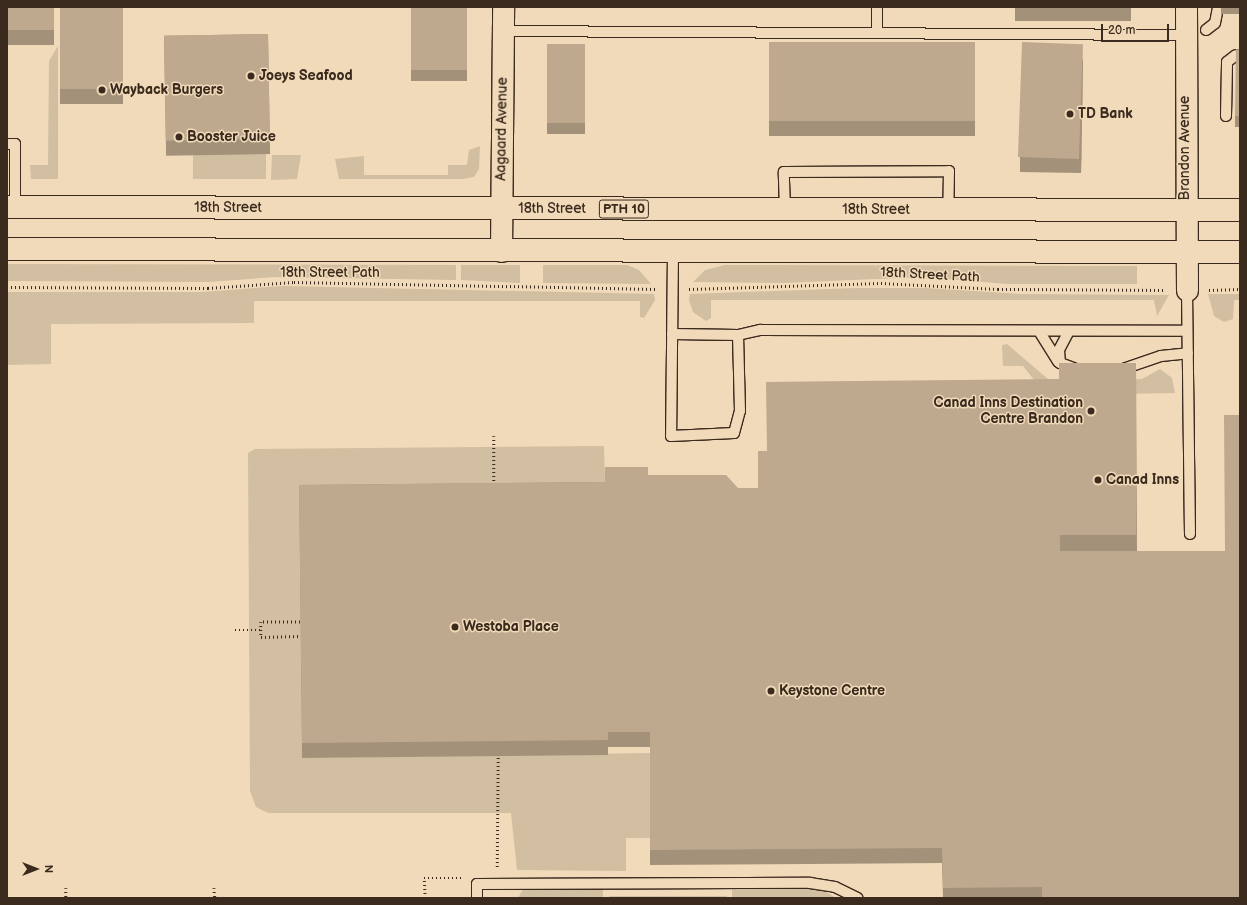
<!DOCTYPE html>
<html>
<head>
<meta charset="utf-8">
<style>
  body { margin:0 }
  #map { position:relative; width:1247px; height:905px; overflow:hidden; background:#f0dab9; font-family:"Balsamiq Sans",sans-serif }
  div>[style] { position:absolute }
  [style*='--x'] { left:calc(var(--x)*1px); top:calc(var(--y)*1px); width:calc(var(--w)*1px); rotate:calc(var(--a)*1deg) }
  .green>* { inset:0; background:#d2bea0; transform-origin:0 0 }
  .path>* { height:2.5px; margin-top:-1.25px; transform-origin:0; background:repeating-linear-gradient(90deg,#3b2a1e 0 1px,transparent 0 4px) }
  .roads { filter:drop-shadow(1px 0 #3b2a1e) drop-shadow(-1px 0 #3b2a1e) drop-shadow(0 1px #3b2a1e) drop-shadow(0 -1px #3b2a1e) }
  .service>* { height:10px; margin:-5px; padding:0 5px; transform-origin:5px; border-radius:5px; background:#f0dab9 }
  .minor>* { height:21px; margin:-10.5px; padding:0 10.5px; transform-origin:10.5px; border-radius:10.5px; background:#f0dab9 }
  .primary>* { height:22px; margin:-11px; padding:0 11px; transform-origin:11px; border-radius:11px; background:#f0dab9 }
  .wall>* { inset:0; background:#a3917a; transform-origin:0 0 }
  .shaded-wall>* { inset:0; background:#857663 }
  .building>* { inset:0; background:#bea98e; transform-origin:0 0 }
  .dots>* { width:11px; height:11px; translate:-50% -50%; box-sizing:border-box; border:2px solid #f0dab9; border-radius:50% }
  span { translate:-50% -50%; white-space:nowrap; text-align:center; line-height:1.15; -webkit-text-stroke:3px #f0dab9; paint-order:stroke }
  .shield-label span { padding:1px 3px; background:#f0dab9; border:1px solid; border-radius:3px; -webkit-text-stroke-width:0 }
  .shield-label { font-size:13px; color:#3b2a1e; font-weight:700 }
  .poi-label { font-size:14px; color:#3b2a1e; font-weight:700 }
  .left { translate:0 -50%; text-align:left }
  .right { translate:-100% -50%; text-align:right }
  .street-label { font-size:14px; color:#3b2a1e }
  .frame { position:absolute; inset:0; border:8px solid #3b2a1e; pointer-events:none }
  .north { position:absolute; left:16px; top:849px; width:40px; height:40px; -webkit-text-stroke:3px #f0dab9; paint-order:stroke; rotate:90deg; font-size:11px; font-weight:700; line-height:16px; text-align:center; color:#3b2a1e }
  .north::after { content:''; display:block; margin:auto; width:14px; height:18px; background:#3b2a1e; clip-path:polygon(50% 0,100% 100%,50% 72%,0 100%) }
  .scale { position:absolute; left:1101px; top:24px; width:68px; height:18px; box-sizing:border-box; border:2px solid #3b2a1e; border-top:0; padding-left:5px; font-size:12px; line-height:14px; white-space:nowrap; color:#3b2a1e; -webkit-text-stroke:3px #f0dab9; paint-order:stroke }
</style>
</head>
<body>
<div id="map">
  <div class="green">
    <div style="clip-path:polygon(58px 46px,58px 179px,31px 179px,30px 165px,48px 165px,49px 61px)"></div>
    <div style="clip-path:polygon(480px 146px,479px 169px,474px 177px,463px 179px,339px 179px,335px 159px,364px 156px,364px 175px,448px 175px,448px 165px,467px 165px,469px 150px)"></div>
    <div style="left:266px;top:154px;width:25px;height:73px;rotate:90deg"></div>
    <div style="clip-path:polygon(272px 155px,301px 155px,297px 179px,271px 180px)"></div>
    <div style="clip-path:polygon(7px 264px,456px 265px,456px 280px,275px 277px,209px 282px,7px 281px)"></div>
    <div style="clip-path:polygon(461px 265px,520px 265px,520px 283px,461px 280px)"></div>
    <div style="clip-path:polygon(543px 265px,627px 265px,639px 270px,651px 284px,543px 283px)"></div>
    <div style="clip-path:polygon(725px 265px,1137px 266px,1137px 284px,1007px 284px,923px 277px,782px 283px,693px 282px,705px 270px)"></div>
    <div style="clip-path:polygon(283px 286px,654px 294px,655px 300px,644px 318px,640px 317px,640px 301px,254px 301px,254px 323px,51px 324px,51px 364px,7px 365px,7px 292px,201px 292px)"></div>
    <div style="clip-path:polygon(856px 288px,926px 288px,1020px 294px,1169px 295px,1157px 316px,1154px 300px,711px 300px,711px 318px,706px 321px,693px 312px,689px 300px,690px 294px)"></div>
    <div style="clip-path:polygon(1208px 294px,1240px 294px,1240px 300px,1234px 300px,1233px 319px,1224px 322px,1214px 316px)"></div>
    <div style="clip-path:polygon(1007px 344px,1048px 379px,1072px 379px,1046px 395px,1023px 366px,1003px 366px,1002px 345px)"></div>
    <div style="clip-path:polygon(1160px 369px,1172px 378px,1175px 393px,1121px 394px,1121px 380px,1142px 379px)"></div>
    <div style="clip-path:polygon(604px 446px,605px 482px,299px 500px,302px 758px,650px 753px,650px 838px,626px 838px,626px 871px,517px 870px,511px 813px,268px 813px,256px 807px,250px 791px,248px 453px,255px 449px)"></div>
    <div style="clip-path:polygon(817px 886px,836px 898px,732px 898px,732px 887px)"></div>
    <div style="clip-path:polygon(603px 888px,603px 898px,518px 898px,523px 889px)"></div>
    <div style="left:609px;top:896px;width:118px;height:2px"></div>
  </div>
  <div class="path">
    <div style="--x:7;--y:287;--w:201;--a:0.3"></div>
    <div style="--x:208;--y:288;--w:86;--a:-4"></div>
    <div style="--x:294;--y:282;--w:362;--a:1.1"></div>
    <div style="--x:689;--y:289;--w:192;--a:-1.8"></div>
    <div style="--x:881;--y:283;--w:117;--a:2.9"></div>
    <div style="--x:998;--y:289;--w:168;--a:0.3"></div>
    <div style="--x:1209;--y:290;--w:31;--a:-2"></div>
    <div style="--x:494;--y:436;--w:50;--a:90"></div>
    <div style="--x:300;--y:622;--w:39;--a:180"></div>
    <div style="--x:261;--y:622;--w:15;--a:90"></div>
    <div style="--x:261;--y:637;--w:40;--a:-1.4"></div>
    <div style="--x:235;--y:630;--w:26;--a:0"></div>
    <div style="--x:497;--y:867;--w:111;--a:-89.5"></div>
    <div style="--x:66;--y:888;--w:10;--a:90"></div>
    <div style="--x:214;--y:888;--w:10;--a:84"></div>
    <div style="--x:425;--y:898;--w:20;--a:-93"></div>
    <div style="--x:424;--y:878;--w:37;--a:0"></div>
  </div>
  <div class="roads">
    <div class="service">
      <div style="--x:877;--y:7;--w:26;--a:90"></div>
      <div style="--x:1206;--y:30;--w:11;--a:-38"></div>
      <div style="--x:1215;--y:23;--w:16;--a:-79"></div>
      <div style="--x:503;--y:31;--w:682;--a:0.34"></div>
      <div style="--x:1226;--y:116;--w:54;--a:-88.9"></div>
      <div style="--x:1227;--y:62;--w:11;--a:-38"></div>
      <div style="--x:7;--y:144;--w:8;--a:0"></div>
      <div style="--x:15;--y:144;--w:63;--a:90"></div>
      <div style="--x:785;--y:209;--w:37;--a:-92"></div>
      <div style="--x:784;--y:172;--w:165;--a:-0.3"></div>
      <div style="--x:949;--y:171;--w:39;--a:91"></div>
      <div style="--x:673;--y:252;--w:184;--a:90.6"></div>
      <div style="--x:671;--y:436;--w:63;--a:-2.7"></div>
      <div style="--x:734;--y:433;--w:23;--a:-75"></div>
      <div style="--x:740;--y:411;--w:76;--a:-91.5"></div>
      <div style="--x:1187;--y:290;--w:244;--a:89.3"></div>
      <div style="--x:1039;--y:331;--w:36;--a:58"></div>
      <div style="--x:1069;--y:331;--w:21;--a:118"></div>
      <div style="--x:1059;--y:350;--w:13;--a:86"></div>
      <div style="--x:1060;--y:363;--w:15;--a:20"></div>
      <div style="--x:672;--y:334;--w:66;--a:0.9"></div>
      <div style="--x:738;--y:335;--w:23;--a:-13"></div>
      <div style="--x:760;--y:330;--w:427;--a:0.1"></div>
      <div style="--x:1123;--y:369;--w:40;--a:-18.9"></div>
      <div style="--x:1161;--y:356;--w:27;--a:-6"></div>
      <div style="--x:477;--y:898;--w:14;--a:-90"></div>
      <div style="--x:477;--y:884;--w:333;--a:-0.2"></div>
      <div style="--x:810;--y:883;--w:25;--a:9"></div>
      <div style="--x:835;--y:887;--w:25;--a:26"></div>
    </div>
    <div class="minor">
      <div style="--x:1186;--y:7;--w:283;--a:89.8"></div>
      <div style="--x:501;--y:251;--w:244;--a:-89.5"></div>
    </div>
    <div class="primary">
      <div style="--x:7;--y:207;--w:1233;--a:0.14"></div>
      <div style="--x:7;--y:249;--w:1233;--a:0.14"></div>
    </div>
  </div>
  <div class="wall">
    <div style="left:7px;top:7px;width:47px;height:38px"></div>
    <div style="left:60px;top:7px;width:63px;height:97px"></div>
    <div style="left:411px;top:7px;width:56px;height:74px"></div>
    <div style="left:1015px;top:7px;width:116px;height:14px"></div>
    <div style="left:1221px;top:7px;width:19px;height:7px"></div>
    <div style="left:268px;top:34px;width:120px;height:104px;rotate:89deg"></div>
    <div style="left:769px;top:42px;width:206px;height:94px"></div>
    <div style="left:547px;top:44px;width:38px;height:90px"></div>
    <div style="clip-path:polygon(1240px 50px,1240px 127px,1235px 127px,1235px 116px)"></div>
    <div style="clip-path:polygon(1083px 59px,1081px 173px,1020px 172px,1020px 157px)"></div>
    <div style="clip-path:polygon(1136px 363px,1137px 551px,1240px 898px,943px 898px,942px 863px,650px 865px,650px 747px,608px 747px,608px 755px,302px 758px,299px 485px,605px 482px,605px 467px,648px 475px,738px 488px,758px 488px,767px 451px,1059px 379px)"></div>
  </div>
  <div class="shaded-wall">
    <div style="clip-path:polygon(1083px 44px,1083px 59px,1081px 173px,1081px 158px)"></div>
  </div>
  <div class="building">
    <div style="left:7px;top:7px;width:47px;height:23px"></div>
    <div style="left:60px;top:7px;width:63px;height:82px"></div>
    <div style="left:411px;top:7px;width:56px;height:63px"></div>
    <div style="left:268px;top:34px;width:105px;height:104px;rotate:89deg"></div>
    <div style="left:769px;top:42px;width:206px;height:79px"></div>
    <div style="left:1022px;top:42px;width:61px;height:115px;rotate:2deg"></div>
    <div style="left:547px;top:44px;width:38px;height:79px"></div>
    <div style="clip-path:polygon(1236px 49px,1240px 50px,1240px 116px,1235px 116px)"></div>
    <div style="left:1136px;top:363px;width:172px;height:77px;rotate:90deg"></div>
    <div style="clip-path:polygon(1059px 379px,1060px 551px,1225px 551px,1224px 415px,1240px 415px,1240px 898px,1042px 898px,1042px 887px,943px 888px,942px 848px,650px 850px,650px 732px,608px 732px,608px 740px,302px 743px,299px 485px,605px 482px,605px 467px,648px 467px,648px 475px,726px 475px,738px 488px,758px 488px,758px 451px,767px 451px,766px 382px)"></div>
  </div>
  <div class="dots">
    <div style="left:251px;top:76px;background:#3b2a1e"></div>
    <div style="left:102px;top:90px;background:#3b2a1e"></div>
    <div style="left:1070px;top:114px;background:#3b2a1e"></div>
    <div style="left:179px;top:137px;background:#3b2a1e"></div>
    <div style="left:1091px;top:411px;background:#3b2a1e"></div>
    <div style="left:1098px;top:480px;background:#3b2a1e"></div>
    <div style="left:455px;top:627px;background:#3b2a1e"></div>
    <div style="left:771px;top:691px;background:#3b2a1e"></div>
  </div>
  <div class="shield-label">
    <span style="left:624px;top:209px">PTH 10</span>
  </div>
  <div class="poi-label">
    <span class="left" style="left:259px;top:76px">Joeys Seafood</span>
    <span class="left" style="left:110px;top:90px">Wayback Burgers</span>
    <span class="left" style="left:1078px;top:114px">TD Bank</span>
    <span class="left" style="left:187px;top:137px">Booster Juice</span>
    <span class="right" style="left:1083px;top:411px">Canad Inns Destination<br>Centre Brandon</span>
    <span class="left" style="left:1106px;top:480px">Canad Inns</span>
    <span class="left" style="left:463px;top:627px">Westoba Place</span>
    <span class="left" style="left:779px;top:691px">Keystone Centre</span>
  </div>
  <div class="street-label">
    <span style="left:502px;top:129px;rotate:-89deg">Aagaard Avenue</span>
    <span style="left:1185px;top:148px;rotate:-90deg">Brandon Avenue</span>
    <span style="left:228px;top:208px">18th Street</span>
    <span style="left:552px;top:209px">18th Street</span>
    <span style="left:876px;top:210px">18th Street</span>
    <span style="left:330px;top:273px">18th Street Path</span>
    <span style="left:930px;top:275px;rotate:3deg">18th Street Path</span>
  </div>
  <div class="frame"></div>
  <div class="north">N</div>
  <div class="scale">20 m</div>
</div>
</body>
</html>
